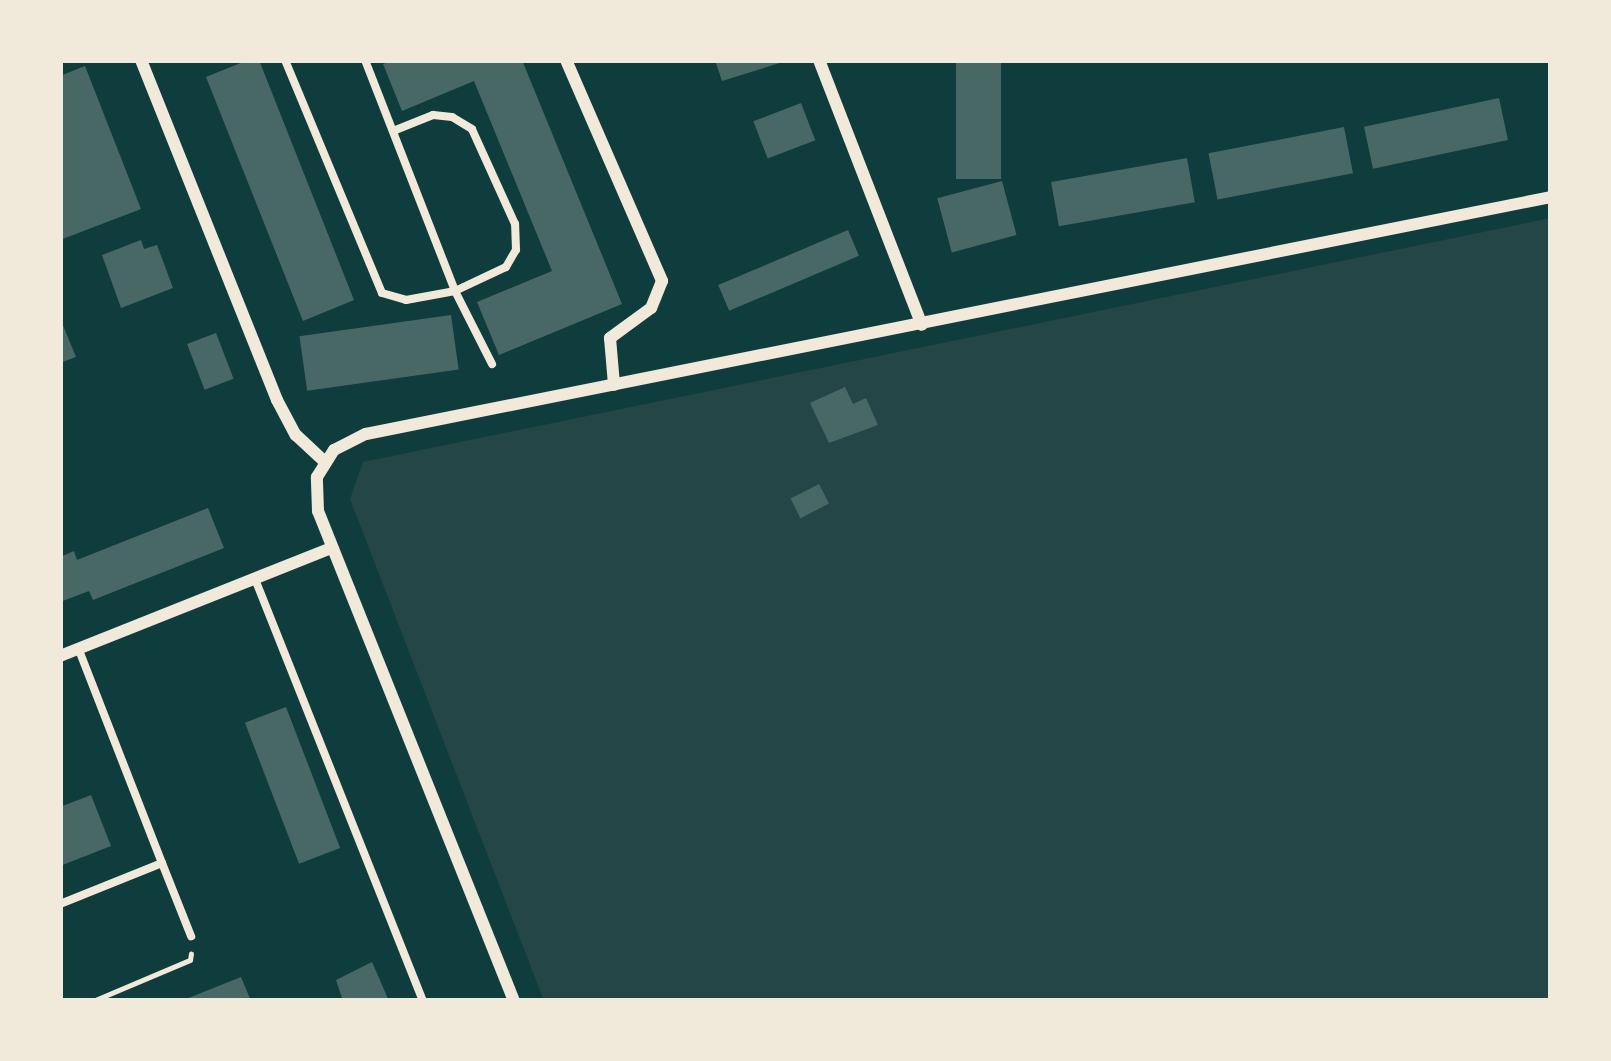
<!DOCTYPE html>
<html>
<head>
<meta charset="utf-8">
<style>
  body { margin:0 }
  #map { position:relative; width:1611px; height:1061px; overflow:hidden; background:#0f3d3e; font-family:"Work Sans",sans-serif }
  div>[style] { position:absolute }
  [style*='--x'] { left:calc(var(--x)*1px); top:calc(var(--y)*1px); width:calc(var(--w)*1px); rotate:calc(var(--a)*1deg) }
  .green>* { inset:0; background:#244646 }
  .building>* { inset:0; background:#486865; transform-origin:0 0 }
  .path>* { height:4.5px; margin:-2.25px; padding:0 2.25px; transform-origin:2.25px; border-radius:2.25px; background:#f1e9da }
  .service>* { height:8px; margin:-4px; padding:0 4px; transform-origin:4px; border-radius:4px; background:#f1e9da }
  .minor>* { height:12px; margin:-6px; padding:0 6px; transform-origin:6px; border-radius:6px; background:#f1e9da }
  span { translate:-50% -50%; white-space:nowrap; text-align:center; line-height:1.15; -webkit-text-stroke:12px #f1e9da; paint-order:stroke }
  .frame { position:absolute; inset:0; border:63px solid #f1e9da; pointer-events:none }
</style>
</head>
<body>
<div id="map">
  <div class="green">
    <div style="clip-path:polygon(1551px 218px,1551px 1001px,544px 1001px,350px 499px,363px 462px)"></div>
  </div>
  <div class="building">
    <div style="clip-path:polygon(248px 60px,259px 60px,354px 300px,303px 321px,206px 77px)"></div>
    <div style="clip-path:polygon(393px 60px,522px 60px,622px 304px,499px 355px,477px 302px,552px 271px,474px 81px,402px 111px,383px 64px)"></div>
    <div style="clip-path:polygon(715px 60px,786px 60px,786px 61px,722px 81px)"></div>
    <div style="left:956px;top:60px;width:45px;height:119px"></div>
    <div style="clip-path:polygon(85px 66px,141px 209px,60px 240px,60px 76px)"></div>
    <div style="left:1499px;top:98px;width:43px;height:138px;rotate:78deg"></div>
    <div style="left:801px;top:103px;width:40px;height:51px;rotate:69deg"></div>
    <div style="left:1344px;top:127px;width:47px;height:138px;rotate:79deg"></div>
    <div style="left:1187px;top:158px;width:45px;height:138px;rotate:80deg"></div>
    <div style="left:1002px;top:181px;width:56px;height:67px;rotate:75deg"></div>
    <div style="left:848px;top:230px;width:28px;height:141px;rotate:67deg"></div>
    <div style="clip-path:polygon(141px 240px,144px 249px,157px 245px,173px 288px,121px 308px,102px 255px)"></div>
    <div style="left:451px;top:315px;width:55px;height:153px;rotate:82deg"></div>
    <div style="clip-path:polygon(60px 318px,76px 357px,60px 363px)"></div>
    <div style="left:216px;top:333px;width:49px;height:31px;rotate:69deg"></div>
    <div style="clip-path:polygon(845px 387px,853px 404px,866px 398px,878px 425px,829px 443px,810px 403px)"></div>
    <div style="left:819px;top:484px;width:22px;height:32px;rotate:63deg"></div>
    <div style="clip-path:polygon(208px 508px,224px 548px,93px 600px,89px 591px,60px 602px,60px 557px,74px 551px,77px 560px)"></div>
    <div style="left:286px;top:707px;width:151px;height:44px;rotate:69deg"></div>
    <div style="clip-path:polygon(91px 795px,111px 846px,60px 866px,60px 807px)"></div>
    <div style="clip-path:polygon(372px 962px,389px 1001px,343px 1001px,336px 980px)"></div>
    <div style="clip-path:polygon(241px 977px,251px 1001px,181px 1001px)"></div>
  </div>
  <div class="path">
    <div style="--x:93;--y:1001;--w:105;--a:-22.9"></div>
    <div style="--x:190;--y:960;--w:6;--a:-81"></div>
  </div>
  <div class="service">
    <div style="--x:285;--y:60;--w:252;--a:67.4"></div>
    <div style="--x:382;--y:293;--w:25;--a:16"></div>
    <div style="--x:406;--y:300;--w:50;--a:-10.4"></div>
    <div style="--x:455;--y:291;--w:56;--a:-25.2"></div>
    <div style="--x:506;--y:267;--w:20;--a:-60"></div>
    <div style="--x:516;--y:250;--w:26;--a:-92"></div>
    <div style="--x:515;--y:224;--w:104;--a:-114.4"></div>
    <div style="--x:472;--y:129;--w:23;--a:-149"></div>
    <div style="--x:452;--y:117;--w:19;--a:-174"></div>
    <div style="--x:433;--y:115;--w:43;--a:158.2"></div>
    <div style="--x:365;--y:60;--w:248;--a:68.7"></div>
    <div style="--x:455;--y:291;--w:82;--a:63.1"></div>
    <div style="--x:255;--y:579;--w:454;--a:68.3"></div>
    <div style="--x:162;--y:863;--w:79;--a:68.3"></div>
    <div style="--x:60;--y:904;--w:110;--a:-21.9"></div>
    <div style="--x:162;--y:863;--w:229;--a:-111.3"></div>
  </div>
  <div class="minor">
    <div style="--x:141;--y:60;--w:366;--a:68.2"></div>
    <div style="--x:277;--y:400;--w:40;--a:62"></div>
    <div style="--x:296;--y:435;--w:38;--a:43"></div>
    <div style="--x:566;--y:60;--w:241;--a:66.5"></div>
    <div style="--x:662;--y:281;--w:29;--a:112"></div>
    <div style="--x:651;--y:308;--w:51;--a:143.8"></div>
    <div style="--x:610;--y:338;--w:47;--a:85.1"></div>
    <div style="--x:819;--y:60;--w:284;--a:68.8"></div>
    <div style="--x:60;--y:656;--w:292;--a:-21.7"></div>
    <div style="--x:514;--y:1001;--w:528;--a:-111.8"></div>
    <div style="--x:318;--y:511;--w:34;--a:-92"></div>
    <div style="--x:317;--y:477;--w:32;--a:-58"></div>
    <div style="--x:334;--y:450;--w:36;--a:-27"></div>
    <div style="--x:366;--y:434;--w:1208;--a:-11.31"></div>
  </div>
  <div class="frame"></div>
</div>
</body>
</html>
